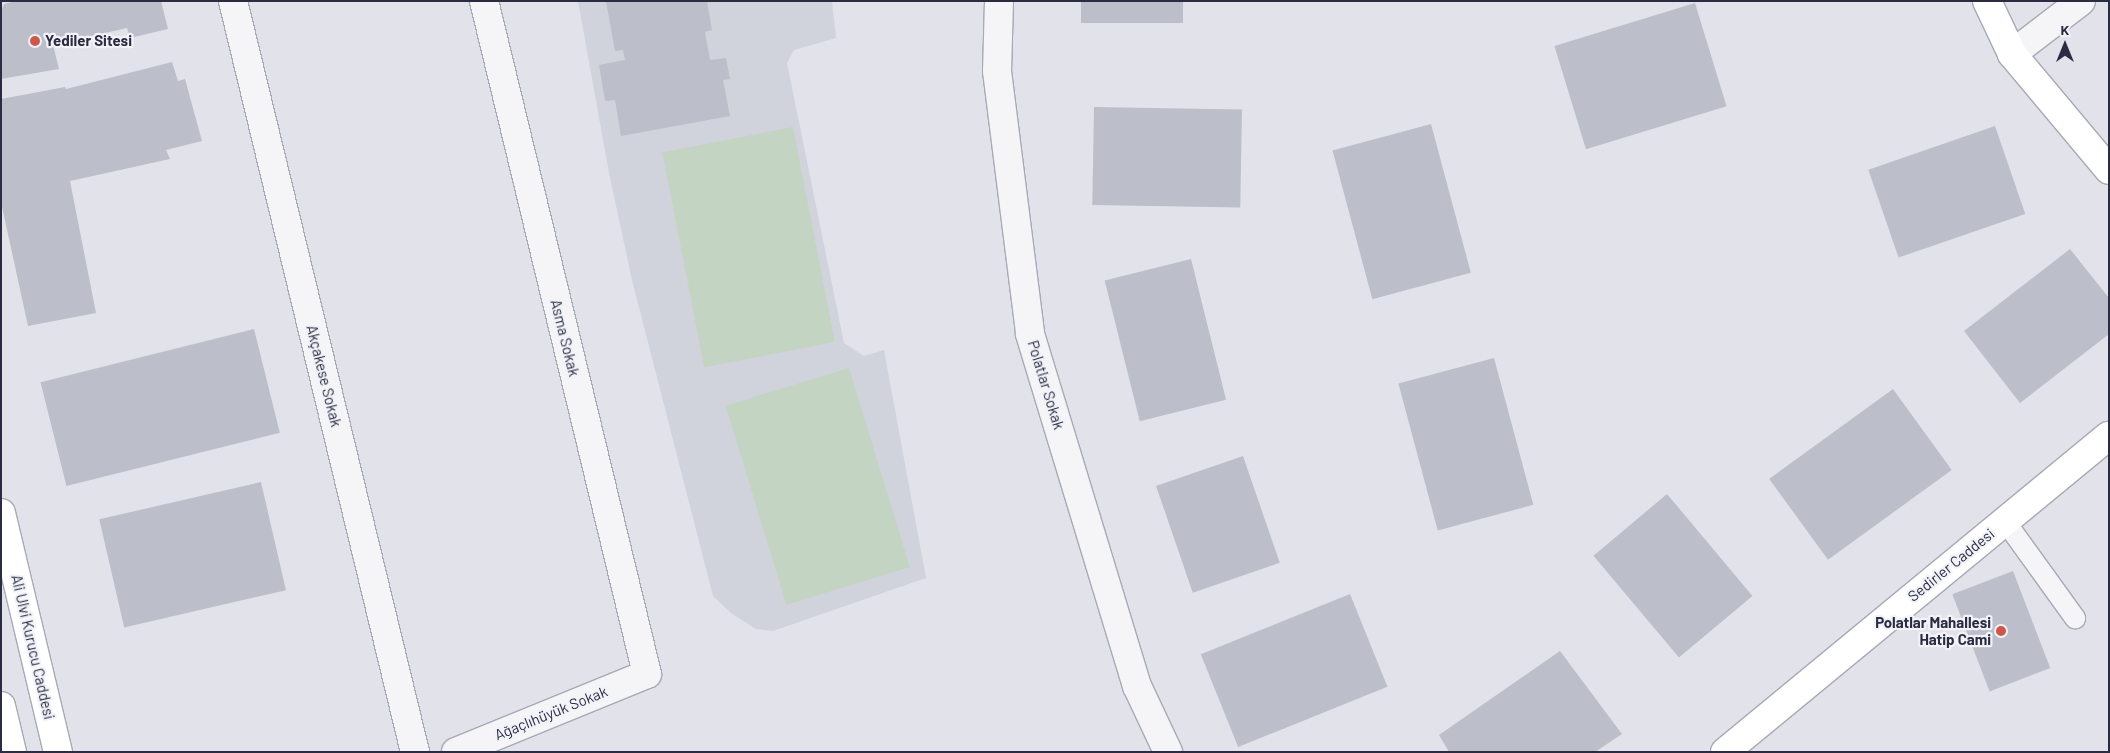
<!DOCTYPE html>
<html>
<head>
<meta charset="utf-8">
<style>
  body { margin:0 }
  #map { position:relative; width:2110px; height:753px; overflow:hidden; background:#e2e3ea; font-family:Barlow,sans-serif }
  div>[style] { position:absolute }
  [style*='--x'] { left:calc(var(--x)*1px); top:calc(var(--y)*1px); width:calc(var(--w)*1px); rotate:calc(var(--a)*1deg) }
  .built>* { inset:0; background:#d0d2dc }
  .green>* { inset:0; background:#c3d4c3; transform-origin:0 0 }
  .building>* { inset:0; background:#bcbeca; transform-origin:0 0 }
  .roads { filter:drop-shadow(1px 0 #a7a9b4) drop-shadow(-1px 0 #a7a9b4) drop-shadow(0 1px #a7a9b4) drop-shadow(0 -1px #a7a9b4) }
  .lane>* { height:20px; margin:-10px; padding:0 10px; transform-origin:10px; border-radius:10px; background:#f5f5f8 }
  .street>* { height:28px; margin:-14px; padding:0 14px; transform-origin:14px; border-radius:14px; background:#f5f5f8 }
  .secondary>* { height:28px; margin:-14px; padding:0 14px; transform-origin:14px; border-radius:14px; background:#fff }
  .dots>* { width:14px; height:14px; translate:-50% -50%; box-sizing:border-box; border:2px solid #f2f3f8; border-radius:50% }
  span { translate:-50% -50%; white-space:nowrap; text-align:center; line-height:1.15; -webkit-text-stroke:4.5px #f2f3f8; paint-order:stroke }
  .poi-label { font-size:15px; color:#2a2d42; font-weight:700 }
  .left { translate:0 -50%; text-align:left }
  .right { translate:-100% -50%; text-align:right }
  .street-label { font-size:15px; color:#2a2d42 }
  .frame { position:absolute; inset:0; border:2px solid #2a2d42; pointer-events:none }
  .north { position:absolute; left:2040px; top:20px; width:50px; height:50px; -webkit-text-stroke:4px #f2f3f8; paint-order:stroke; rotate:0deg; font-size:14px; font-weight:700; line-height:20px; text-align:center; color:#2a2d42 }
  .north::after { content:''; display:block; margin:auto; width:18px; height:22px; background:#2a2d42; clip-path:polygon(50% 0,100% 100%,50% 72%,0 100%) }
</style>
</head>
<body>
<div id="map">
  <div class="built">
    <div style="clip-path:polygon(578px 1px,832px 1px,836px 38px,794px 50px,787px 63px,844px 343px,864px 356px,884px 350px,926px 578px,773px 631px,756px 629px,731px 613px,713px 596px,632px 280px,609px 173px)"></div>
  </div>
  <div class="green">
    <div style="left:793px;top:127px;width:219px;height:133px;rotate:79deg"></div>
    <div style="left:849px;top:368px;width:208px;height:129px;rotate:73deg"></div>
  </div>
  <div class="building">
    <div style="clip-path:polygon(17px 1px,161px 1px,168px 29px,130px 38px,127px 28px,53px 45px,59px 69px,1px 79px,1px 11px,4px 4px)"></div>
    <div style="clip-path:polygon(606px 1px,707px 1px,712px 30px,705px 32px,710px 60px,726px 58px,730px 79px,723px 80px,730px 116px,621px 136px,615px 100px,605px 101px,599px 65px,625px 60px,623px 50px,615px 51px)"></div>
    <div style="left:1081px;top:1px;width:102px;height:22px"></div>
    <div style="left:1695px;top:3px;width:108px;height:147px;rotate:73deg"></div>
    <div style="clip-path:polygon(172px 62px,178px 81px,185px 79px,202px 141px,166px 150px,170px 159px,70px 181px,96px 313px,28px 326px,1px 202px,1px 99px,65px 87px,66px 89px)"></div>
    <div style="left:1094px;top:107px;width:148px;height:98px;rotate:1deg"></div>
    <div style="left:1431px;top:124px;width:154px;height:102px;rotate:75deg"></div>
    <div style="left:1995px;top:126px;width:93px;height:134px;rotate:71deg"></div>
    <div style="clip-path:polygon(2070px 249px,2109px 298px,2109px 334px,2020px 403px,1964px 331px)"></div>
    <div style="left:1191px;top:259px;width:145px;height:89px;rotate:76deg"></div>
    <div style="left:254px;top:329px;width:107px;height:220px;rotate:76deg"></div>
    <div style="left:1494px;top:358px;width:152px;height:99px;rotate:75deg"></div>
    <div style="left:1893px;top:389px;width:100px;height:153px;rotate:54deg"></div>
    <div style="left:1243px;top:456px;width:113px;height:92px;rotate:71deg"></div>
    <div style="left:261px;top:482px;width:111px;height:166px;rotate:77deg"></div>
    <div style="left:1667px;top:494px;width:133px;height:96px;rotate:50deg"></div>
    <div style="left:2013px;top:571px;width:104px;height:65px;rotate:69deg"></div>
    <div style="left:1350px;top:594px;width:100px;height:161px;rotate:68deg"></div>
    <div style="clip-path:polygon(1560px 651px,1622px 734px,1595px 752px,1449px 752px,1439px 735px)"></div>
  </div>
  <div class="roads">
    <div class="lane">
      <div style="--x:2005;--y:521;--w:120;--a:54.2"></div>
    </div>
    <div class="street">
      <div style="--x:233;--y:1;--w:773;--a:76.38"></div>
      <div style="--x:999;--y:1;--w:70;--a:91.6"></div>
      <div style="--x:997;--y:71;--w:265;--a:82.8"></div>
      <div style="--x:1030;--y:334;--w:368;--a:73.1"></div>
      <div style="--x:1137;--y:686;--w:73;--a:64.8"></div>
      <div style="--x:2012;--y:54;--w:87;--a:-37.5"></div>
      <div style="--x:456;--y:752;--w:206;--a:-22.2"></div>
      <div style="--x:647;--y:674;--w:692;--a:-103.61"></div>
    </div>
    <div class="secondary">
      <div style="--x:1987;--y:1;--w:59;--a:64.7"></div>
      <div style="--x:2012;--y:54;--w:151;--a:50.1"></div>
      <div style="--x:1;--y:513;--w:246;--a:76.6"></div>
      <div style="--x:1;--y:706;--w:47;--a:76.6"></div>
      <div style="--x:1725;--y:752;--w:497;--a:-39.5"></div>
    </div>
  </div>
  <div class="dots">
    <div style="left:35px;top:41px;background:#cd584a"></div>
    <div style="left:2001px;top:631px;background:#cd584a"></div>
  </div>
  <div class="poi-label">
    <span class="left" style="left:45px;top:41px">Yediler Sitesi</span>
    <span class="right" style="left:1991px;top:631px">Polatlar Mahallesi<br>Hatip Cami</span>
  </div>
  <div class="street-label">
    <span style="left:565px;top:338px;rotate:76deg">Asma Sokak</span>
    <span style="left:324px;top:376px;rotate:76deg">Akçakese Sokak</span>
    <span style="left:1046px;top:385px;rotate:73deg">Polatlar Sokak</span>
    <span style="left:1951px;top:565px;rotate:-39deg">Sedirler Caddesi</span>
    <span style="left:33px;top:647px;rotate:77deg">Ali Ulvi Kurucu Caddesi</span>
    <span style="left:551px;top:713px;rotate:-22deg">Ağaçlıhüyük Sokak</span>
  </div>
  <div class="frame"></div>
  <div class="north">K</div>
</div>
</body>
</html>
